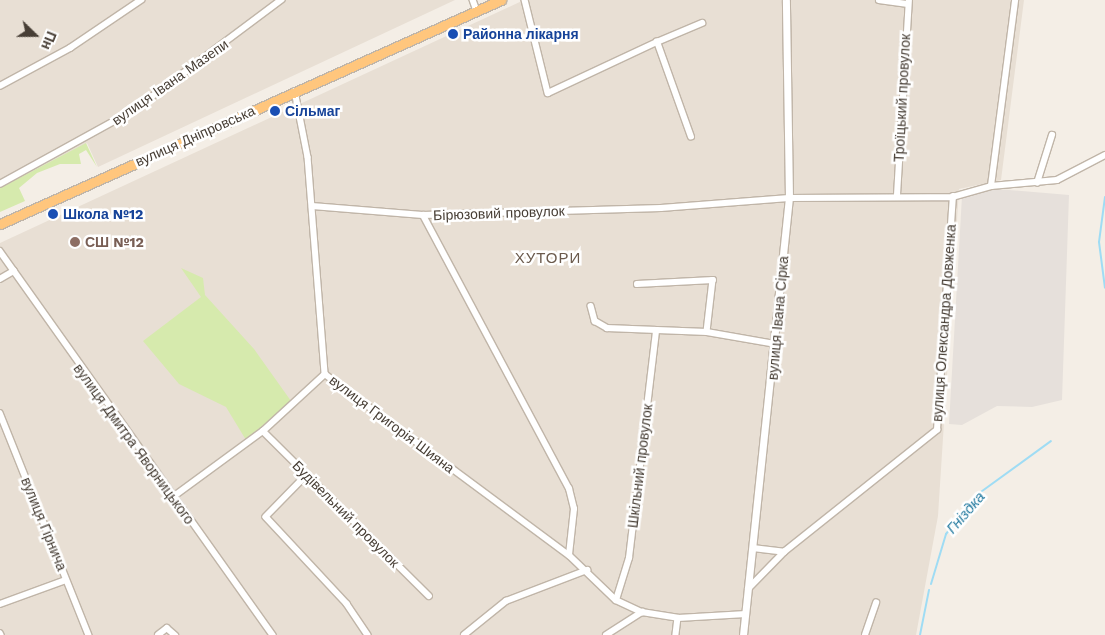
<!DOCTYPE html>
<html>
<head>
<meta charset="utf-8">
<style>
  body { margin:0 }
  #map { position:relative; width:1105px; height:635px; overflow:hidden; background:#f4eee6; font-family:"Work Sans",sans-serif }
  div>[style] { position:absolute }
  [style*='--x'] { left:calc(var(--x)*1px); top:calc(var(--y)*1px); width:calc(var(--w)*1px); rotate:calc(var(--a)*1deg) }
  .residential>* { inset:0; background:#e8dfd4 }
  .industrial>* { inset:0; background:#e6e0db }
  .green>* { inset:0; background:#d6eaad }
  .stream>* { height:2px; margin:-1px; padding:0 1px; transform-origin:1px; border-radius:1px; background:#9fdcf4 }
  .roads { filter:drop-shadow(1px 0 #c0b5a8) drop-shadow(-1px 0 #c0b5a8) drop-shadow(0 1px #c0b5a8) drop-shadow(0 -1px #c0b5a8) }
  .minor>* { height:5.5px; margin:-2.75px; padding:0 2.75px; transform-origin:2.75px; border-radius:2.75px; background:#fff }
  .tertiary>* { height:7px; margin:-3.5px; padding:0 3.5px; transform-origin:3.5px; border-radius:3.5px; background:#fff }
  .trunk>* { height:9px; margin:-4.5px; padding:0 4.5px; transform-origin:4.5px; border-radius:4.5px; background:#ffc67d }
  .dots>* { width:14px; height:14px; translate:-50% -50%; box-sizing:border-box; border:2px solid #fff; border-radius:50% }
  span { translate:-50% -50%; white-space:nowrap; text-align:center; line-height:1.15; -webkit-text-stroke:5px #fff; paint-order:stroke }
  .transit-label { font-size:14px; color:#164399; font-weight:700 }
  .left { translate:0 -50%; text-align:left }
  .street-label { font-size:14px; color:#473e35 }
  .education-label { font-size:14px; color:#785e54; font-weight:700 }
  .neighbourhood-label { font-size:15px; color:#6b5a4c; letter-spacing:1px }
  .water-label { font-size:15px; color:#257ba0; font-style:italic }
  .north { position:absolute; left:10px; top:10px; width:50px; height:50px; -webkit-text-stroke:4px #fff; paint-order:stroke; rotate:112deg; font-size:14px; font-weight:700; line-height:20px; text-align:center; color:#473e35 }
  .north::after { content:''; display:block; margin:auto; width:18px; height:22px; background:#473e35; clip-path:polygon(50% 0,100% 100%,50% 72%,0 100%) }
</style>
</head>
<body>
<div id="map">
  <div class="residential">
    <div style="clip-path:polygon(0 0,455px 0,98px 167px,87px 143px,0 188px)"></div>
    <div style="clip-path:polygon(524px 0,1024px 0,1001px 180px,959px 189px,938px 516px,916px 635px,0 635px,0 243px)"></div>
  </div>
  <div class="industrial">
    <div style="clip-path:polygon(997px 189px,1069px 195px,1062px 400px,1032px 407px,997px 406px,962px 425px,949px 424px,962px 196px)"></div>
  </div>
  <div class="green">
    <div style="clip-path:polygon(86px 143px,97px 167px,86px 150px,79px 154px,81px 164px,60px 164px,37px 173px,19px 188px,25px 201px,0 212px,0 188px)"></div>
    <div style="clip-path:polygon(181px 268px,203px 278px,205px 295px,254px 349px,291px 401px,246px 440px,226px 407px,179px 384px,143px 341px,201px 297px)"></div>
  </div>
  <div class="stream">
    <div style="--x:1105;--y:197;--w:45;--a:97.6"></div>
    <div style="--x:1099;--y:242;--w:46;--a:82.6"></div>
    <div style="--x:931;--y:584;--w:52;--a:-73.3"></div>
    <div style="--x:946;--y:534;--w:51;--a:-51.3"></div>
    <div style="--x:978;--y:494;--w:90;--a:-36"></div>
    <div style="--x:920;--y:635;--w:46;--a:-78.7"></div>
  </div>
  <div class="roads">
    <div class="minor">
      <div style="--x:473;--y:0;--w:12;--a:70"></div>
      <div style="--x:525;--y:0;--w:96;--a:76.1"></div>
      <div style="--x:548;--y:93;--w:120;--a:-25.1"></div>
      <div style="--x:879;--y:0;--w:29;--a:8"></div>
      <div style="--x:0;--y:86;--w:80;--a:-28.5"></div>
      <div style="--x:70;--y:48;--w:86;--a:-34.1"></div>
      <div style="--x:295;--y:91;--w:67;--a:78.9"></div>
      <div style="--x:308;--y:157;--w:218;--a:85.5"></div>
      <div style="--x:325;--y:374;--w:304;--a:36.6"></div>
      <div style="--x:569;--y:555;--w:65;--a:43.8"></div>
      <div style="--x:616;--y:600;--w:29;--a:25"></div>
      <div style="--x:642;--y:612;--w:36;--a:9"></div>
      <div style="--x:678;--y:618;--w:17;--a:97"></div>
      <div style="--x:691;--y:137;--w:101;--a:-109.7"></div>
      <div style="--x:657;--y:42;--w:49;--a:-22.9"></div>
      <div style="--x:1037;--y:183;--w:50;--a:-72.6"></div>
      <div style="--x:0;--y:184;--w:153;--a:-28.9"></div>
      <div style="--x:134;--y:110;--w:184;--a:-36.8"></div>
      <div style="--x:991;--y:186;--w:66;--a:-5.2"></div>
      <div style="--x:1057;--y:180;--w:54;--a:-27.5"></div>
      <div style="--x:897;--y:195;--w:195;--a:-86.5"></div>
      <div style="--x:312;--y:206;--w:111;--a:4.6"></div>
      <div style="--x:0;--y:251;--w:471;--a:54.6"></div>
      <div style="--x:0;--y:279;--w:16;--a:-30"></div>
      <div style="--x:637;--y:284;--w:76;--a:-3"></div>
      <div style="--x:713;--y:280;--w:52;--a:96.6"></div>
      <div style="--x:591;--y:306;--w:16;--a:75"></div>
      <div style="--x:595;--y:321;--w:14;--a:30"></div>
      <div style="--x:607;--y:328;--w:100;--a:2.3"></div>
      <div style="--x:707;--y:332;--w:70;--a:9.9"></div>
      <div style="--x:0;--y:413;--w:239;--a:68.2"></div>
      <div style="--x:263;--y:431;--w:234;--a:44.8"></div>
      <div style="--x:306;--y:476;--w:57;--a:134.3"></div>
      <div style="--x:266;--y:517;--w:119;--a:47"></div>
      <div style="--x:347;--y:604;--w:37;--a:56"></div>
      <div style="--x:173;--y:497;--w:112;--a:-36.3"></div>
      <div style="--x:263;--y:431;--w:84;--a:-42.6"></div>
      <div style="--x:753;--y:548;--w:31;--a:7"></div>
      <div style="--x:569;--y:555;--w:46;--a:-83.8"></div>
      <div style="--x:574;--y:509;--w:21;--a:-104"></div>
      <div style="--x:569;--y:489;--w:310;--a:-118.1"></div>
      <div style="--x:423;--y:215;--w:238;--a:-1.7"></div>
      <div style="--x:661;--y:208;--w:128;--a:-4.5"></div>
      <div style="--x:789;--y:198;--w:164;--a:-0.3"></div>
      <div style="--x:748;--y:589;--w:52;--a:-45.8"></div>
      <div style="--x:784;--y:552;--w:196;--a:-38.6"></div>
      <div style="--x:937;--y:430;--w:234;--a:-86.1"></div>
      <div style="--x:953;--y:197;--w:40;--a:-16"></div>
      <div style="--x:991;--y:186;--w:188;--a:-82.6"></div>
      <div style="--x:616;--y:600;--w:44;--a:-72.8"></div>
      <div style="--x:629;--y:558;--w:229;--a:-83.2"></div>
      <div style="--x:0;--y:604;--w:70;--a:-20"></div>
      <div style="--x:678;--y:618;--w:68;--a:-3.4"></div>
      <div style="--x:0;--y:633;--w:2;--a:63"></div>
      <div style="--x:158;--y:635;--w:11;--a:-38"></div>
      <div style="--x:167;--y:628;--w:11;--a:41"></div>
      <div style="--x:464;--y:635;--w:54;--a:-39"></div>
      <div style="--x:506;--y:601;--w:87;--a:-20.9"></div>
      <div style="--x:606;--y:635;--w:43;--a:-32.6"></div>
      <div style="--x:865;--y:635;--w:34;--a:-71"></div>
    </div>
    <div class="tertiary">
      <div style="--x:743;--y:635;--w:439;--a:-84"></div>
      <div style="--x:789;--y:198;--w:198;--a:-90.9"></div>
    </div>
    <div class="trunk">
      <div style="--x:0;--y:224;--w:549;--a:-24.09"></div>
    </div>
  </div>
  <div class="dots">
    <div style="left:453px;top:34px;background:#1a4fb4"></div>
    <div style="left:275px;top:111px;background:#1a4fb4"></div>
    <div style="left:53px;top:214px;background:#1a4fb4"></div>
    <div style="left:75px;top:242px;background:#8d6e63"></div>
  </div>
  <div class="transit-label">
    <span class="left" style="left:463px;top:34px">Районна лікарня</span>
    <span class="left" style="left:285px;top:111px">Сільмаг</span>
    <span class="left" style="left:63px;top:214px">Школа №12</span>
  </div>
  <div class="street-label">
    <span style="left:170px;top:82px;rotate:-35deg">вулиця Івана Мазепи</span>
    <span style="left:902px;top:98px;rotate:-87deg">Троїцький провулок</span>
    <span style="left:195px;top:136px;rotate:-24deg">вулиця Дніпровська</span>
    <span style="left:499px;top:213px;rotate:-2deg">Бірюзовий провулок</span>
    <span style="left:778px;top:318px;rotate:-85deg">вулиця Івана Сірка</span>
    <span style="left:944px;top:323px;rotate:-86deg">вулиця Олександра Довженка</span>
    <span style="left:392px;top:424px;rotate:37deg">вулиця Григорія Шияна</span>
    <span style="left:134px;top:444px;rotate:54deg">вулиця Дмитра Яворницького</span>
    <span style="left:640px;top:466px;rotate:-83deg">Шкільний провулок</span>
    <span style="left:346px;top:514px;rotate:45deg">Будівельний провулок</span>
    <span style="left:44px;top:524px;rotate:68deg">вулиця Гірнича</span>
  </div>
  <div class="education-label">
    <span class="left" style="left:85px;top:242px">СШ №12</span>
  </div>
  <div class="neighbourhood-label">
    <span style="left:548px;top:259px">ХУТОРИ</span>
  </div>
  <div class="water-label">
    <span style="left:966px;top:513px;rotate:-49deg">Гніздка</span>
  </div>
  <div class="north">Пн</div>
</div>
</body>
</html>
